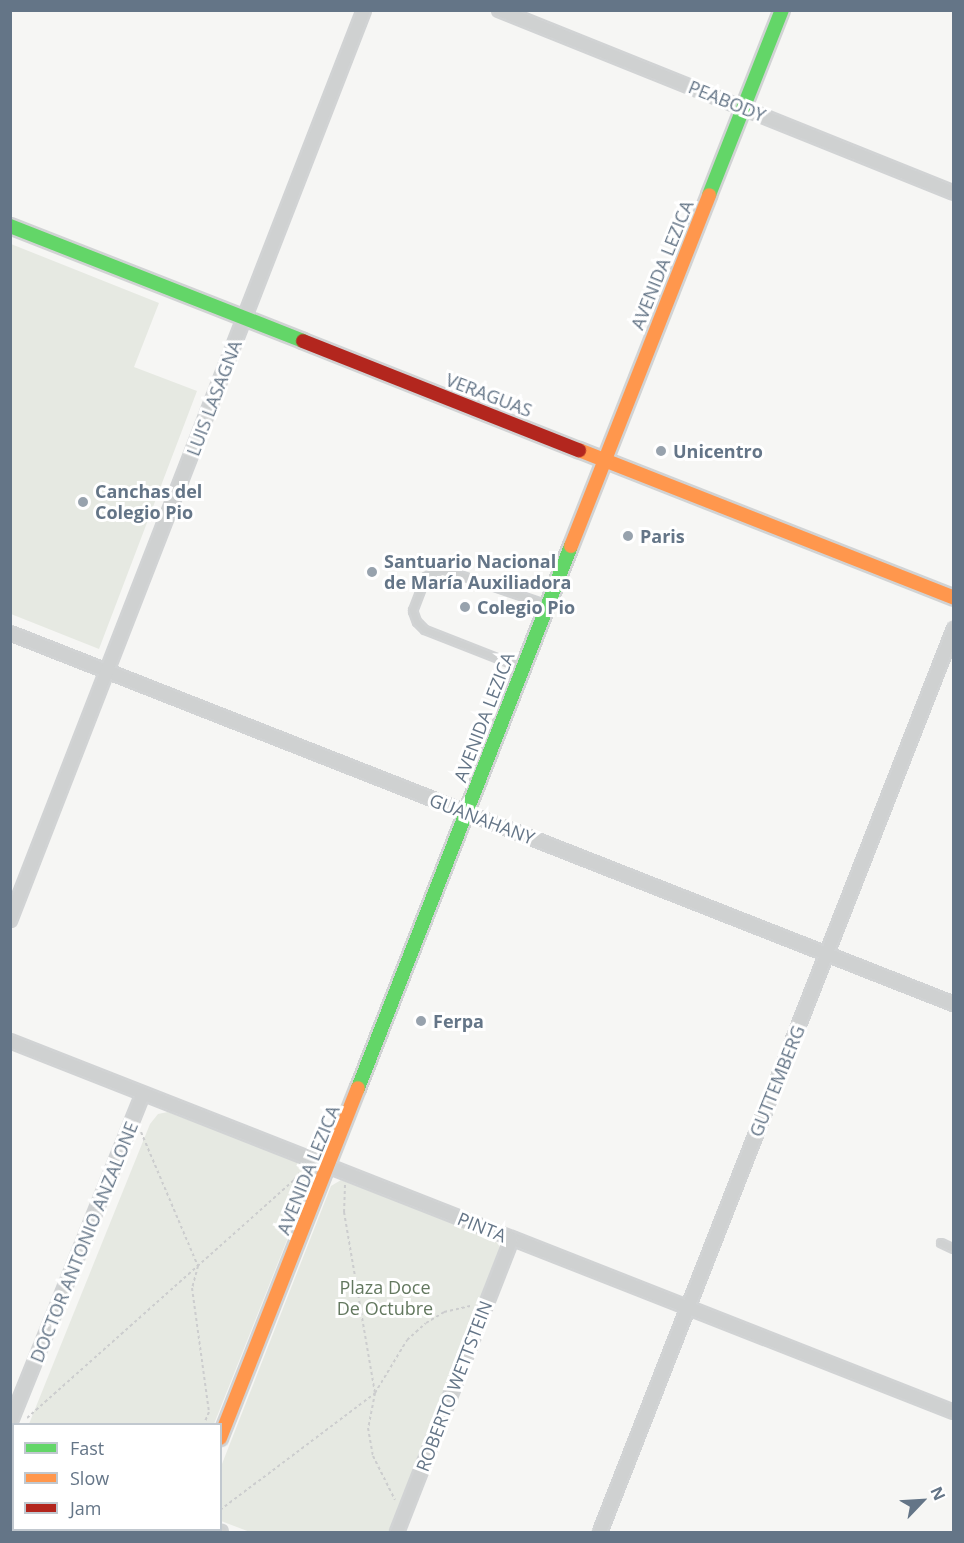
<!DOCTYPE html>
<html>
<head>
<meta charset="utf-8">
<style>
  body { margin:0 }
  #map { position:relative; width:964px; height:1543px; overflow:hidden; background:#f6f6f4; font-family:"Open Sans",sans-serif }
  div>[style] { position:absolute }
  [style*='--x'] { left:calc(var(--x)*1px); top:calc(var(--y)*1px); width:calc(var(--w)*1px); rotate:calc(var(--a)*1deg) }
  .green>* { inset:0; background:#e6e9e2 }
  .path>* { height:2px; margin-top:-1px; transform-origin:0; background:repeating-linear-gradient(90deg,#cccdce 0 3px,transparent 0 6px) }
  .roads { filter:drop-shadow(2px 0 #d1d3d4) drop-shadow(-2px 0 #d1d3d4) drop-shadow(0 2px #d1d3d4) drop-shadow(0 -2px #d1d3d4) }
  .lane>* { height:6px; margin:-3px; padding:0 3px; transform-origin:3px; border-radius:3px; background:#cfd1d1 }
  .street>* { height:12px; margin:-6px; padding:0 6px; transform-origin:6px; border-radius:6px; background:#cfd1d1 }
  .fast>* { height:14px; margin:-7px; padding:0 7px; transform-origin:7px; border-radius:7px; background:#63d668 }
  .slow>* { height:14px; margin:-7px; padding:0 7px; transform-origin:7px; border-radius:7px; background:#ff974d }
  .jam>* { height:14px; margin:-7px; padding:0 7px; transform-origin:7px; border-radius:7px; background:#b3261e }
  .dots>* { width:16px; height:16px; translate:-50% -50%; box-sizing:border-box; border:3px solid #fff; border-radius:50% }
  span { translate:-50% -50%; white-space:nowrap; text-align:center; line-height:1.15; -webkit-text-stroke:6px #fff; paint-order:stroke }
  .street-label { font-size:18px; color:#647587 }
  .poi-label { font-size:18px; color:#647587; font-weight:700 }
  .left { translate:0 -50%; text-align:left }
  .park-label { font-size:18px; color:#63785f }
  .frame { position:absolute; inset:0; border:12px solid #647587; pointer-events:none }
  .legend { position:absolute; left:12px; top:1423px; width:210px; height:108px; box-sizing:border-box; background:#fff; border:2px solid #c1c8cf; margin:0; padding:8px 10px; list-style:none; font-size:18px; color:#647587 }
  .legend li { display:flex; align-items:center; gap:12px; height:30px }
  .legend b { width:30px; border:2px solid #c1c8cf }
  .north { position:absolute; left:892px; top:1471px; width:60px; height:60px; -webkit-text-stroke:4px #fff; paint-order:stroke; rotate:65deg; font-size:16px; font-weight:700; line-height:24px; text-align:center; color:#647587 }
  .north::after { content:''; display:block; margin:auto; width:21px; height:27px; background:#647587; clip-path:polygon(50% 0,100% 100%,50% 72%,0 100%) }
</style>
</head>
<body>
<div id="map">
  <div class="green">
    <div style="clip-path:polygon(11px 244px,159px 303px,134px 367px,197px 391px,99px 649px,11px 614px)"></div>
    <div style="clip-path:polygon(168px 1112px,305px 1164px,314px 1172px,214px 1424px,29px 1424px,150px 1124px,158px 1114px)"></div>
    <div style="clip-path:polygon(341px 1180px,493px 1238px,500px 1247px,499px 1257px,391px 1532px,250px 1532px,221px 1521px,220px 1469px,331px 1186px)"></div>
  </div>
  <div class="path">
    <div style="--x:141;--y:1132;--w:146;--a:67"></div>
    <div style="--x:198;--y:1266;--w:23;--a:105"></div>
    <div style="--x:192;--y:1288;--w:125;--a:82.2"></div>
    <div style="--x:209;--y:1412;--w:13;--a:113"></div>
    <div style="--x:345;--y:1185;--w:27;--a:92"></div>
    <div style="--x:344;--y:1212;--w:184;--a:80.3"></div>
    <div style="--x:375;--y:1393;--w:36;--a:101"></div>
    <div style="--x:368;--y:1428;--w:28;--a:80"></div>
    <div style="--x:373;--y:1456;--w:49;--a:63.4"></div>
    <div style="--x:27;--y:1418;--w:358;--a:-41.7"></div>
    <div style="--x:294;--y:1180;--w:14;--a:-51"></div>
    <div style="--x:220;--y:1510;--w:194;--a:-37"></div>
    <div style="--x:375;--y:1393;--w:62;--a:-58.9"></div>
    <div style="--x:407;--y:1340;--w:25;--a:-42"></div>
    <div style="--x:426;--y:1323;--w:21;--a:-31"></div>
    <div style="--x:444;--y:1312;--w:28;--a:-13"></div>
  </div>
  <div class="roads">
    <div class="lane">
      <div style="--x:522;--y:668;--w:104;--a:-158.6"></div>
      <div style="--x:425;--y:630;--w:11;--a:-135"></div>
      <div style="--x:417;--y:622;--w:12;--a:-110"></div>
      <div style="--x:413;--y:611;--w:36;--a:-69"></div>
      <div style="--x:426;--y:577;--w:18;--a:-27"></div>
      <div style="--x:442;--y:569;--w:111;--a:18.9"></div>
      <div style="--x:941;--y:1243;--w:14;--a:25"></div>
    </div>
    <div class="street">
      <div style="--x:499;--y:10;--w:490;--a:21.9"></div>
      <div style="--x:10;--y:633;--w:1014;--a:21.46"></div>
      <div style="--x:10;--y:920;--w:976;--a:-68.74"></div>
      <div style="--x:10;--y:1041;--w:1014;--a:21.46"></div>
      <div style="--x:10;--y:1423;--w:355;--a:-68"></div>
      <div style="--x:10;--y:1450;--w:4;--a:14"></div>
      <div style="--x:213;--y:1530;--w:8;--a:14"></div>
      <div style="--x:397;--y:1532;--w:315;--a:-68.6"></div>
      <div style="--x:600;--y:1532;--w:970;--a:-68.59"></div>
    </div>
    <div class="fast">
      <div style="--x:709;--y:195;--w:199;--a:-68.5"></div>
      <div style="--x:10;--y:226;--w:315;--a:21.4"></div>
      <div style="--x:358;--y:1088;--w:582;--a:-68.55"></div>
    </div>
    <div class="slow">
      <div style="--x:579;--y:450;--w:403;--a:21.5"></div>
      <div style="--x:571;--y:546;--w:377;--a:-68.5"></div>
      <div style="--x:220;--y:1438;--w:376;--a:-68.5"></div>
      <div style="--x:183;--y:1532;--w:2;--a:-63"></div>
    </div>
    <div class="jam">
      <div style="--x:303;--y:341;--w:297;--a:21.6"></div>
    </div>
  </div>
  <div class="dots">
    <div style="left:661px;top:451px;background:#97a2ad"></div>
    <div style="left:83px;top:502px;background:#97a2ad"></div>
    <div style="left:628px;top:536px;background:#97a2ad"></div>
    <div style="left:372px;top:572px;background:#97a2ad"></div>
    <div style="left:465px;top:607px;background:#97a2ad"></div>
    <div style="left:421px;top:1021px;background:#97a2ad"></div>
  </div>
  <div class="street-label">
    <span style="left:727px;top:101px;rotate:22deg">PEABODY</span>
    <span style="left:662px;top:265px;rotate:-68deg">AVENIDA LEZICA</span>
    <span style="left:489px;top:395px;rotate:21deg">VERAGUAS</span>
    <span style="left:214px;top:398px;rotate:-69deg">LUIS LASAGNA</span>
    <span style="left:484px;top:717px;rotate:-69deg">AVENIDA LEZICA</span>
    <span style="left:482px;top:819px;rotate:21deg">GUANAHANY</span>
    <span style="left:777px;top:1081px;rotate:-68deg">GUTTEMBERG</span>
    <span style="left:308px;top:1170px;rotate:-68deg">AVENIDA LEZICA</span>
    <span style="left:482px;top:1227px;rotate:22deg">PINTA</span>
    <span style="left:84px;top:1242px;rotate:-68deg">DOCTOR ANTONIO ANZALONE</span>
    <span style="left:454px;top:1386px;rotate:-69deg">ROBERTO WETTSTEIN</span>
  </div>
  <div class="poi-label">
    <span class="left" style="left:673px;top:451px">Unicentro</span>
    <span class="left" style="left:95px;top:502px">Canchas del<br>Colegio Pio</span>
    <span class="left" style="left:640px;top:536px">Paris</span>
    <span class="left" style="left:384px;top:572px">Santuario Nacional<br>de María Auxiliadora</span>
    <span class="left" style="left:477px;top:607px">Colegio Pio</span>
    <span class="left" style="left:433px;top:1021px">Ferpa</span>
  </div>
  <div class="park-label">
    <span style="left:385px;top:1298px">Plaza Doce<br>De Octubre</span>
  </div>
  <div class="frame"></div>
  <ul class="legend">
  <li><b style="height:8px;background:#63d668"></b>Fast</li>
  <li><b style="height:8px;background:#ff974d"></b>Slow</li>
  <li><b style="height:8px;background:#b3261e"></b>Jam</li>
  </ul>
  <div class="north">N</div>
</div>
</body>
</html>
